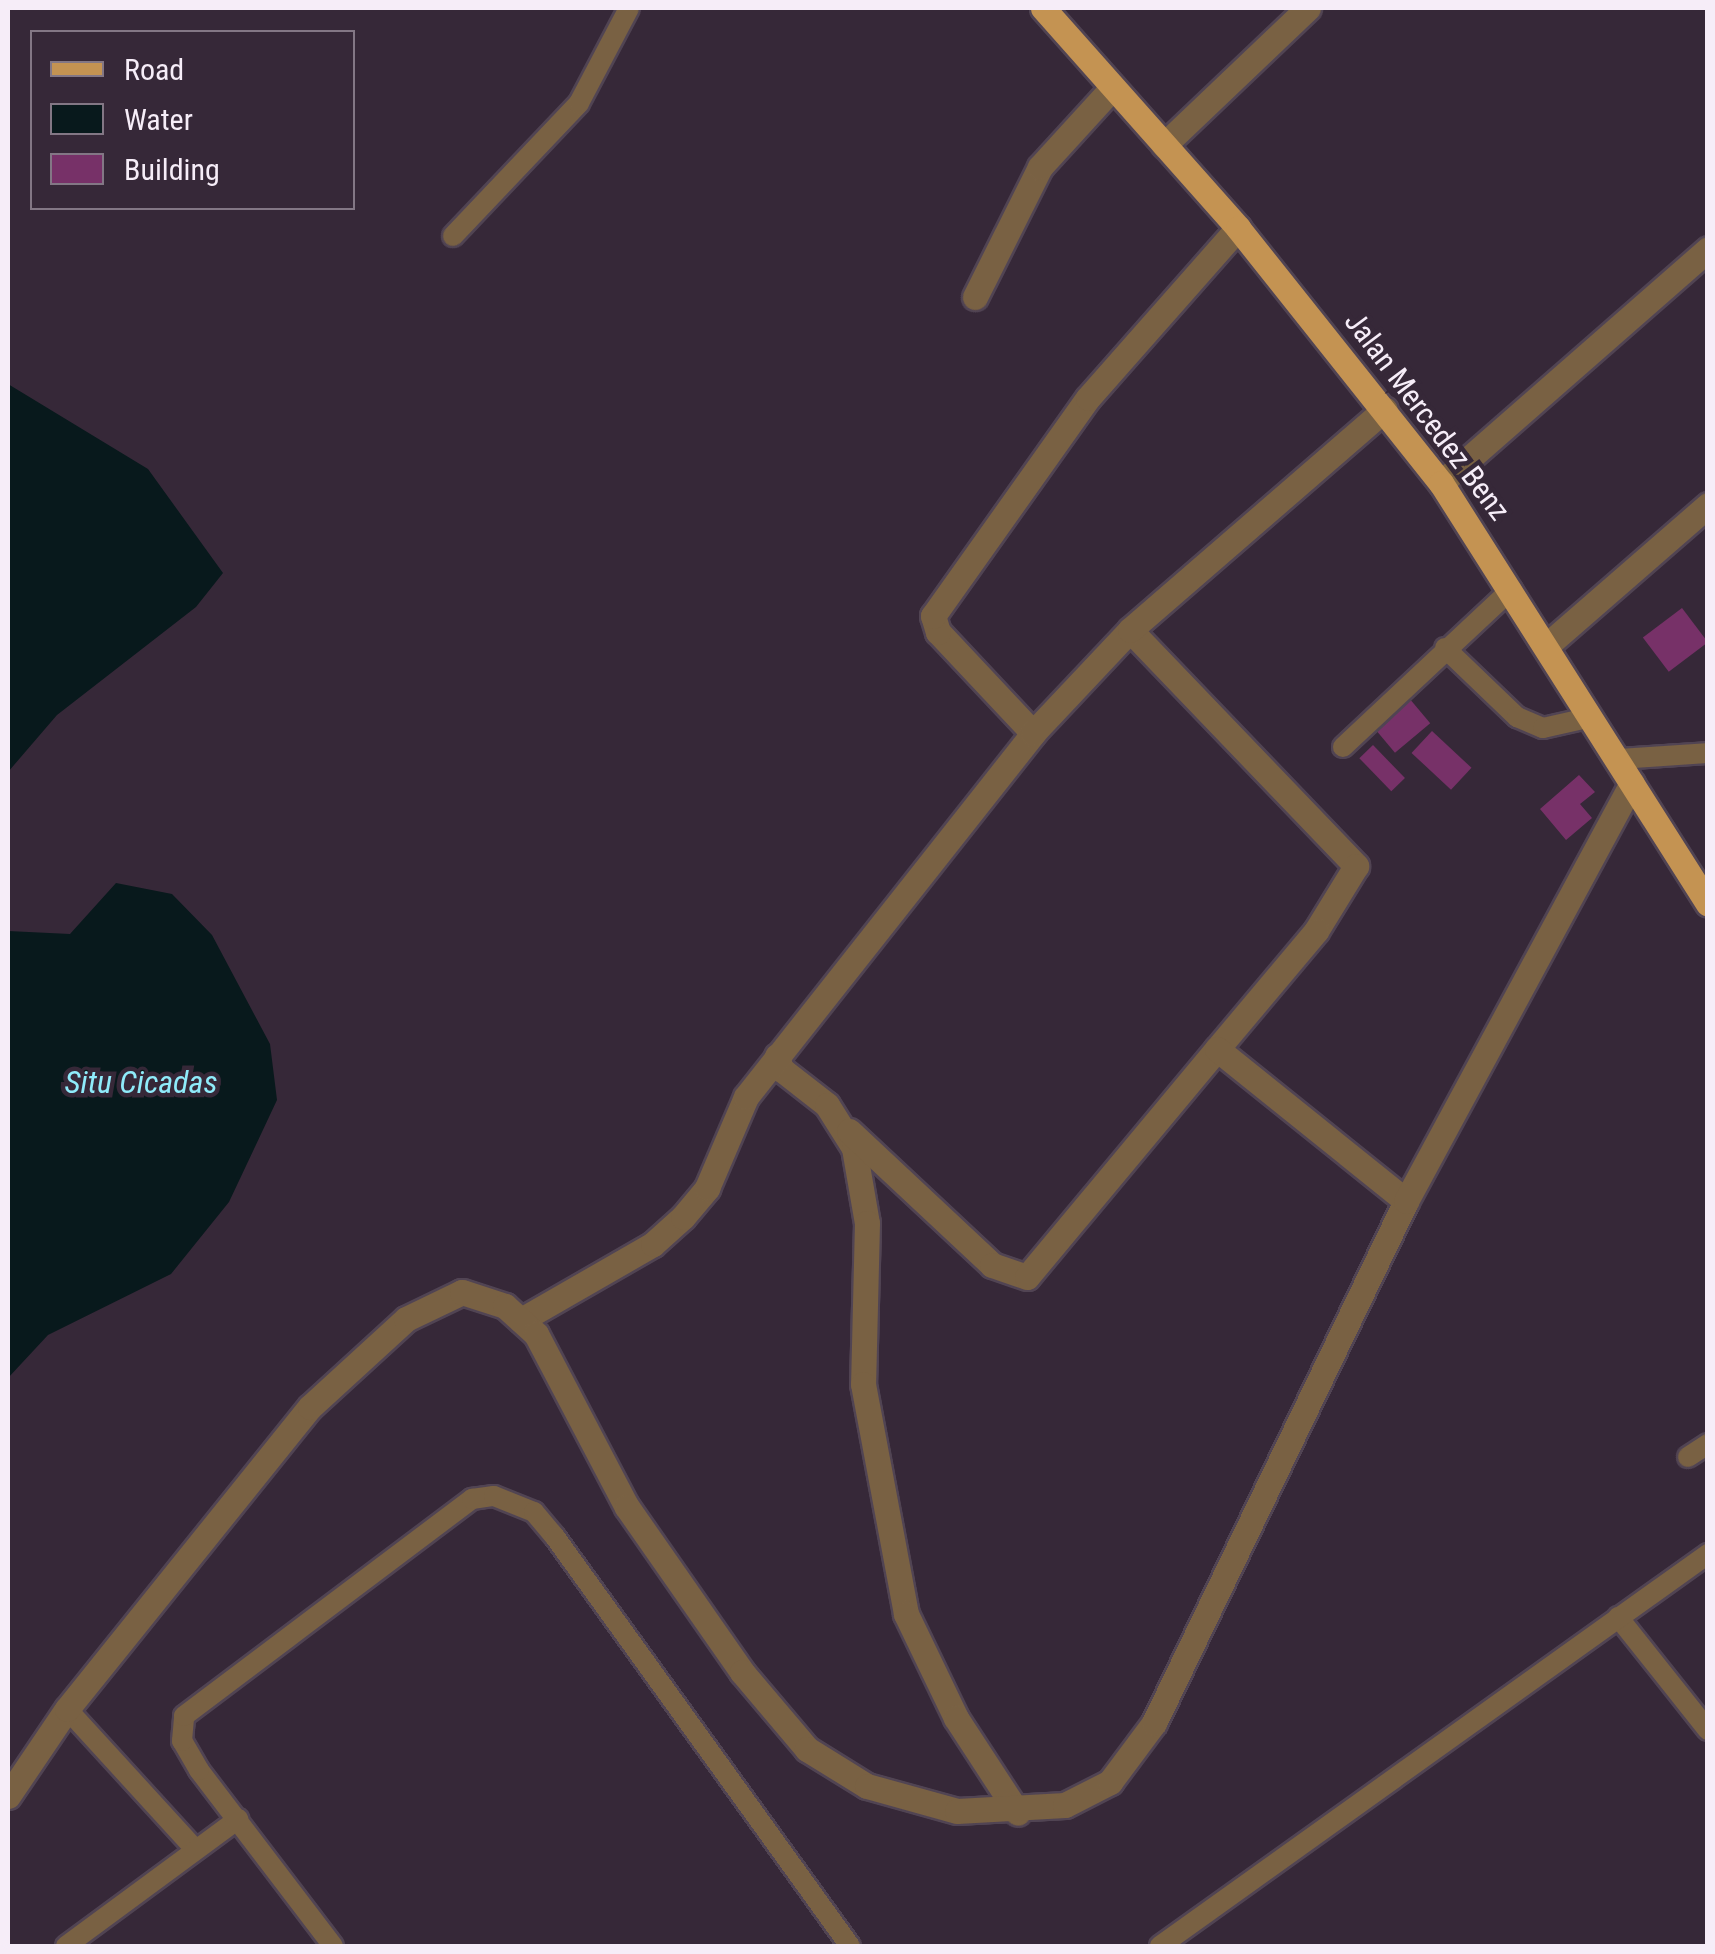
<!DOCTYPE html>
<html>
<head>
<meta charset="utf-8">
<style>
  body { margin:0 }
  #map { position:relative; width:1715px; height:1954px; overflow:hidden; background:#362838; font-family:"Roboto Condensed",sans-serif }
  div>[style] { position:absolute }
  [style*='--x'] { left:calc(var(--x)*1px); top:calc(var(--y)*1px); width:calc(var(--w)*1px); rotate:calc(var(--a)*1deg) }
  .water>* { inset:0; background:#08191c }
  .building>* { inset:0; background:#773168; transform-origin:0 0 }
  .roads { filter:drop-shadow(2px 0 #514453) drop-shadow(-2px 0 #514453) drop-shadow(0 2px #514453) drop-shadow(0 -2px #514453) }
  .service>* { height:20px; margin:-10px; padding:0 10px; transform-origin:10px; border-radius:10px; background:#796143 }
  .minor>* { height:25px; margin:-12.5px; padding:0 12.5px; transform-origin:12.5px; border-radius:12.5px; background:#796143 }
  .primary>* { height:25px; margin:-12.5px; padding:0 12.5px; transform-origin:12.5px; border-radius:12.5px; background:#c49352 }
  span { translate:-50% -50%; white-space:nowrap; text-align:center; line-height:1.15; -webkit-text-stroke:9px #362838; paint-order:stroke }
  .street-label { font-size:30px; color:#f6edf8 }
  .water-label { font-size:32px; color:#8febfa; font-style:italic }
  .frame { position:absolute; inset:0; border:10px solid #f6edf8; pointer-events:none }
  .legend { position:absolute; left:30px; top:30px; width:325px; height:180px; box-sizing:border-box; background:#362838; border:2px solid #837785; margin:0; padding:12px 18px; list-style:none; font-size:30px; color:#f6edf8 }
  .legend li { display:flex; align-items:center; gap:20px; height:50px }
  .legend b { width:50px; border:2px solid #837785 }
</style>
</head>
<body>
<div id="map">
  <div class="water">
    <div style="clip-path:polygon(8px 384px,148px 469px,223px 573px,196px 607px,57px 715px,8px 772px)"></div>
    <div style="clip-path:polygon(116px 883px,172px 894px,212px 935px,270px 1044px,277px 1100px,229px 1202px,171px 1274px,48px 1335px,8px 1378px,8px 931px,70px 934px)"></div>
  </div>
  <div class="building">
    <div style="left:1682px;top:608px;width:43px;height:49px;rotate:53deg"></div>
    <div style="left:1409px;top:698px;width:33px;height:46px;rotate:50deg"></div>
    <div style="left:1432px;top:731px;width:54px;height:30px;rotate:43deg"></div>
    <div style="left:1373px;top:745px;width:46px;height:19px;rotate:46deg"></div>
    <div style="clip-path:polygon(1579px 775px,1595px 792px,1580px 804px,1592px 818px,1566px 840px,1540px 809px)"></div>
  </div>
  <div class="roads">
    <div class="service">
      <div style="--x:453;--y:236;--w:183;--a:-46.5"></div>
      <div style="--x:579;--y:103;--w:107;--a:-62.2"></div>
      <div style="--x:1445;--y:648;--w:100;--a:43.8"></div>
      <div style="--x:1517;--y:717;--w:28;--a:23"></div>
      <div style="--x:1543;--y:728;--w:50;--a:-12.7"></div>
      <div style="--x:1343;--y:747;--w:231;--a:-43.1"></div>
      <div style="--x:1618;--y:759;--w:90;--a:-3.8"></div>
      <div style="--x:1688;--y:1457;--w:24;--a:-33"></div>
      <div style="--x:1618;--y:1617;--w:144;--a:51.5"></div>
      <div style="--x:67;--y:1709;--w:187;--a:47.6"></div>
      <div style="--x:66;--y:1946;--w:214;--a:-36.4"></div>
      <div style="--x:333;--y:1946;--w:221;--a:-127.3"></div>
      <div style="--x:199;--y:1770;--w:34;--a:-120"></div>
      <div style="--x:182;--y:1741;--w:25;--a:-85"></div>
      <div style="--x:184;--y:1716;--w:361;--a:-37"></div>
      <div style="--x:472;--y:1499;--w:22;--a:-8"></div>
      <div style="--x:494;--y:1496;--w:43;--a:21.8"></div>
      <div style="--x:534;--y:1512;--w:33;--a:50"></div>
      <div style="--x:555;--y:1537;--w:504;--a:54.2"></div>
      <div style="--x:1160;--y:1946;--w:674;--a:-35.58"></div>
    </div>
    <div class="minor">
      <div style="--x:1164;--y:145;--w:199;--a:-43.6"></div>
      <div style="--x:975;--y:297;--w:145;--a:-63.4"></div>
      <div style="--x:1040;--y:167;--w:108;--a:-47.6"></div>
      <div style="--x:1441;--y:483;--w:355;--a:-41.2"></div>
      <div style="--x:1130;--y:630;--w:327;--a:46.2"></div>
      <div style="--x:1356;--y:866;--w:76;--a:121.6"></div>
      <div style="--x:1316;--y:931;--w:154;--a:130"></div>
      <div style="--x:1546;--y:646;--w:215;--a:-41"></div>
      <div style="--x:1033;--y:733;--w:139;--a:-133.2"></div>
      <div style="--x:938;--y:632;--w:17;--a:-107"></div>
      <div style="--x:933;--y:616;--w:267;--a:-54.6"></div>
      <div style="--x:1088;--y:398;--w:227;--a:-48.6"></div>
      <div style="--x:777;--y:1056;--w:14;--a:73"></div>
      <div style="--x:781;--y:1069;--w:58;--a:38"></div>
      <div style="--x:827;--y:1105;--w:51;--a:57.9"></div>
      <div style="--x:854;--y:1148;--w:76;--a:80.2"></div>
      <div style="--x:867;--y:1223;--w:161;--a:91.4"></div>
      <div style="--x:863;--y:1384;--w:234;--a:79.4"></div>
      <div style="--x:906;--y:1614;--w:115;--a:64.3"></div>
      <div style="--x:956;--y:1718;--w:113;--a:56.9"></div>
      <div style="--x:849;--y:1131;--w:196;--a:43.1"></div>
      <div style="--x:992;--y:1265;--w:37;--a:19"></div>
      <div style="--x:1027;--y:1277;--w:297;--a:-50.2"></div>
      <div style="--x:1217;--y:1049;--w:243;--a:38.8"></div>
      <div style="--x:521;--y:1320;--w:152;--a:-29.9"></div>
      <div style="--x:653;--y:1244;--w:40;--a:-42"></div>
      <div style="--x:683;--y:1217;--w:38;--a:-50"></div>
      <div style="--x:707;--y:1188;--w:99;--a:-66.8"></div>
      <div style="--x:746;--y:1097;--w:464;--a:-51.7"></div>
      <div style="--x:1033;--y:733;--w:141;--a:-46.7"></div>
      <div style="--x:1130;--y:630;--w:337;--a:-40.9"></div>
      <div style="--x:8;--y:1796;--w:105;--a:-55.9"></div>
      <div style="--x:67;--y:1709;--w:388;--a:-51.2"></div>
      <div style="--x:310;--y:1407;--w:130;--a:-42.5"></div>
      <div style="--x:406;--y:1319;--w:62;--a:-25.7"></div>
      <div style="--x:462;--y:1292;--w:45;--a:18"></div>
      <div style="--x:505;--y:1306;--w:42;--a:42.1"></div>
      <div style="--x:536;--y:1334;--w:195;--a:62.3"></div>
      <div style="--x:627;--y:1507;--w:201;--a:55.1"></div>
      <div style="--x:742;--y:1672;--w:101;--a:49.8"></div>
      <div style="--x:807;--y:1749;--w:70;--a:31.7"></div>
      <div style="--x:867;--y:1786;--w:93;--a:15.5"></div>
      <div style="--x:957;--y:1811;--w:108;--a:-3.2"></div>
      <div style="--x:1065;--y:1805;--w:51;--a:-27.1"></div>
      <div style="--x:1110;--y:1782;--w:74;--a:-53.3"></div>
      <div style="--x:1154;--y:1723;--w:580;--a:-64.23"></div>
      <div style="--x:1406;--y:1201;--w:475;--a:-61.6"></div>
    </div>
    <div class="primary">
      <div style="--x:1043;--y:8;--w:294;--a:48.4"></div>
      <div style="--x:1238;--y:228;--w:326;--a:51.5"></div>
      <div style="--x:1441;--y:483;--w:498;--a:57.6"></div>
    </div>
  </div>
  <div class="street-label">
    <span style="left:1427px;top:416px;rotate:53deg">Jalan Mercedez Benz</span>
  </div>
  <div class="water-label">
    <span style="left:141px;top:1082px">Situ Cicadas</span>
  </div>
  <div class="frame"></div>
  <ul class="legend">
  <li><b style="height:12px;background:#c49352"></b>Road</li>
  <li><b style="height:28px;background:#08191c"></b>Water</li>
  <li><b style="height:28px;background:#773168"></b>Building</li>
  </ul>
</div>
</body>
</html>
